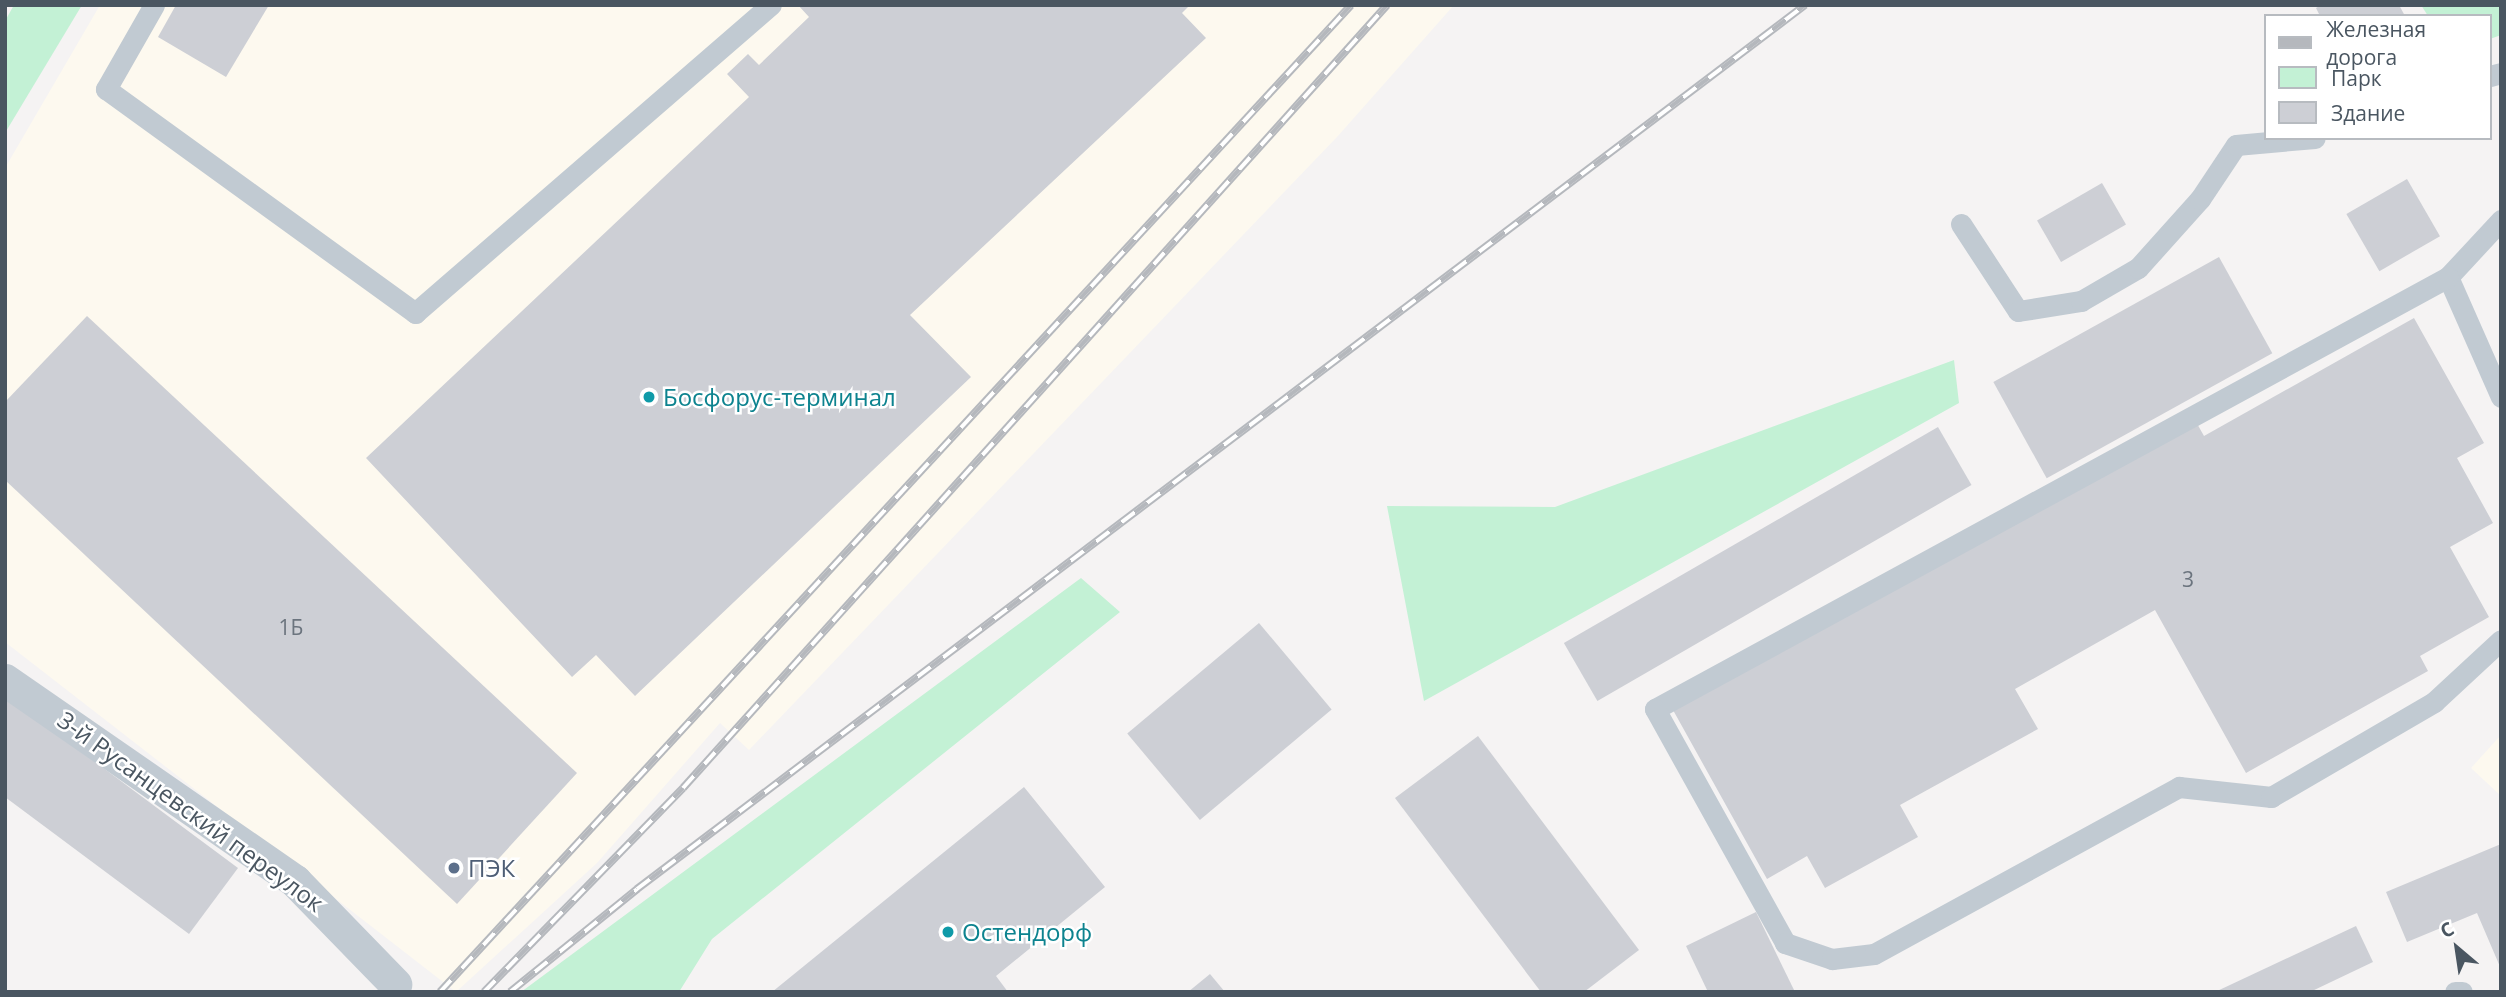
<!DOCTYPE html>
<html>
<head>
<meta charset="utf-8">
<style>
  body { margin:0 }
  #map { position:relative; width:2506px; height:997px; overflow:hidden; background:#f5f3f3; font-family:"Open Sans",sans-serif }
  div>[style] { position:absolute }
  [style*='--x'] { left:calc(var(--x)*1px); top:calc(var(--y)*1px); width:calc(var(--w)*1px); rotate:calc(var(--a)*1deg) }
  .commercial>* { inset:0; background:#fdf9ef }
  .green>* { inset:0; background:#c3f1d5 }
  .building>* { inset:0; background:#cdcfd5; transform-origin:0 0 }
  .service>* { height:21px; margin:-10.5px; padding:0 10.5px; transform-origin:10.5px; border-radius:10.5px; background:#c1cad2 }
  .pedestrian>* { height:33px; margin:-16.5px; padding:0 16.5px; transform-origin:16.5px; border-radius:16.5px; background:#c1cad2 }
  .rail>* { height:8px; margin-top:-4px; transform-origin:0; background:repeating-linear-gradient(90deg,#fff 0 16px,#b5b8bd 0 32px); box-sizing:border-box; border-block:2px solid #b5b8bd }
  .dots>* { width:19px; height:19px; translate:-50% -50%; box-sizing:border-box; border:4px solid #fff; border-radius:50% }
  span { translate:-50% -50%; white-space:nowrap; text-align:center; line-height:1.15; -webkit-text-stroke:5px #fff; paint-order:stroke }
  .number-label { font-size:21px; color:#6b747e }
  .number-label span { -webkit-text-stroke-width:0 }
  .culture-label { font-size:24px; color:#0d838f }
  .left { translate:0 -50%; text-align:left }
  .street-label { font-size:24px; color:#4a5661 }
  .service-label { font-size:24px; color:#4e5e75 }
  .frame { position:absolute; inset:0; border:7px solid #4a5661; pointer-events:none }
  .legend { position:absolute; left:2264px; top:14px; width:228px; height:126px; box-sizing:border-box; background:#fff; border:2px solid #b7bbc0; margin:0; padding:9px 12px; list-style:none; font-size:21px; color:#4a5661 }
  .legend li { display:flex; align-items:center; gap:14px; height:35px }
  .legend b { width:35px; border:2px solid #b7bbc0 }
  .north { position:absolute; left:2422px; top:913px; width:70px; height:70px; -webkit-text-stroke:5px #fff; paint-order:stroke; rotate:331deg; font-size:19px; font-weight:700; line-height:28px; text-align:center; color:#4a5661 }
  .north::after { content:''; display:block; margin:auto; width:24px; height:32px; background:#4a5661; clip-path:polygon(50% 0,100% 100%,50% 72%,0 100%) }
</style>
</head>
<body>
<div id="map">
  <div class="commercial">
    <div style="clip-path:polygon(100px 5px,1454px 5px,1337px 137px,749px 750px,720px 723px,597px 863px,456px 992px,5px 642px,5px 168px)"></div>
    <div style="clip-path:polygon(2501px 735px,2501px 796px,2471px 768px)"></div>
  </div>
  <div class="green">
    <div style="clip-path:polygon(14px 5px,82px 5px,5px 133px,5px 21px)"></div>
    <div style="clip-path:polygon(2421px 5px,2501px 5px,2501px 35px,2490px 39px,2490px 16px,2428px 16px)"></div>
    <div style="clip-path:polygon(1954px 360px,1959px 403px,1424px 701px,1387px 506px,1555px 507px)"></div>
    <div style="clip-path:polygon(1081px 578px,1120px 612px,712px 939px,679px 992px,521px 992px)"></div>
  </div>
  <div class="building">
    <div style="clip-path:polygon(176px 5px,269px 5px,226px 77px,158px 37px)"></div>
    <div style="clip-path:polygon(798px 5px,1190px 5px,1182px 13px,1206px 38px,910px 315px,971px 377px,635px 696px,596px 655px,572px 677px,366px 458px,749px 97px,727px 74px,748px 54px,759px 65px,809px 17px)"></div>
    <div style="clip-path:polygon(2321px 5px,2399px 5px,2405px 16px,2320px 16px,2316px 8px)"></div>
    <div style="left:2407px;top:179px;width:66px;height:70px;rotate:60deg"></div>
    <div style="left:2102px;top:183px;width:48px;height:75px;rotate:60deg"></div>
    <div style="left:2219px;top:257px;width:110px;height:258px;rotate:61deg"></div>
    <div style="clip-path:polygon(87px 316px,577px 773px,457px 904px,5px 480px,5px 402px)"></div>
    <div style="clip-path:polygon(2414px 318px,2484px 443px,2457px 458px,2493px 523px,2450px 547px,2489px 617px,2420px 656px,2428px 671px,2246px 773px,2155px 610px,2015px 689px,2038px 729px,1900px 805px,1918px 837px,1825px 888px,1807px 856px,1767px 879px,1673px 710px,2195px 420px,2204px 436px)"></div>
    <div style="left:1938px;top:427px;width:67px;height:432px;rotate:60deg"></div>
    <div style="left:1259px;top:623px;width:113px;height:172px;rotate:50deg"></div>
    <div style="clip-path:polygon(5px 695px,238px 868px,189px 934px,5px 797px)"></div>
    <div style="clip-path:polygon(1478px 736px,1639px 950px,1584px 992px,1541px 992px,1395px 798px)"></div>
    <div style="clip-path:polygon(1024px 787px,1105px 887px,996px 976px,1008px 992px,772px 992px)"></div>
    <div style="clip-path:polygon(2501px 844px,2501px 969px,2477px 913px,2407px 942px,2386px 892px)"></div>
    <div style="clip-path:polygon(1756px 912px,1795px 992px,1708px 992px,1686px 946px)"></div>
    <div style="clip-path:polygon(2356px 926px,2373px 962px,2310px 992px,2215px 992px)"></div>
    <div style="clip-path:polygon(1210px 974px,1225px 992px,1188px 992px)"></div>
  </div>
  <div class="service">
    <div style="--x:154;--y:5;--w:97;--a:119.7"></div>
    <div style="--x:106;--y:89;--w:382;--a:35.9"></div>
    <div style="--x:415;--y:313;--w:471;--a:-40.9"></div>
    <div style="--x:2490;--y:76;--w:11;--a:-15"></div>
    <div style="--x:1961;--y:224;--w:104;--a:56.8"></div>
    <div style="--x:2018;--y:311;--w:64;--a:-9"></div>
    <div style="--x:2081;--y:301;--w:66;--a:-30.1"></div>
    <div style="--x:2138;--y:268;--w:93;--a:-48.1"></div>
    <div style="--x:2200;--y:199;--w:65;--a:-56.3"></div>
    <div style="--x:2236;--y:145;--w:79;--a:-5.1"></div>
    <div style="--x:2448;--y:277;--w:78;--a:-47.1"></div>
    <div style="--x:2501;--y:397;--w:131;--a:-113.8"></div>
    <div style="--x:2448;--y:277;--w:903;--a:151.42"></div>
    <div style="--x:1655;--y:709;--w:268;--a:60.9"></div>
    <div style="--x:1785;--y:943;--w:50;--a:18.8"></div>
    <div style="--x:1832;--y:959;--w:42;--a:-6.8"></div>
    <div style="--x:1874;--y:954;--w:348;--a:-28.7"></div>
    <div style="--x:2179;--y:787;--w:93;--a:6.2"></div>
    <div style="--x:2271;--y:797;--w:189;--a:-30.2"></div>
    <div style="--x:2434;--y:702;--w:91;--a:-42.8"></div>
    <div style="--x:2455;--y:992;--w:7;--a:0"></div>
  </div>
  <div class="pedestrian">
    <div style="--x:5;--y:680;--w:353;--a:34.7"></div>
    <div style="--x:295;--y:881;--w:144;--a:45.8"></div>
  </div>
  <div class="rail">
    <div style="--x:440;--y:992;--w:1343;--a:-47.29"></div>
    <div style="--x:484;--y:992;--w:285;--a:-45.7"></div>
    <div style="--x:683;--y:788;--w:1053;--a:-48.04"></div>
    <div style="--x:510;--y:992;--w:164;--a:-39"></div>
    <div style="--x:637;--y:889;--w:1465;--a:-37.12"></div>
  </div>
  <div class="dots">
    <div style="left:649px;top:397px;background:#0f9aa8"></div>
    <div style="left:454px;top:868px;background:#5c6f8a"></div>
    <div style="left:948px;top:932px;background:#0f9aa8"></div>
  </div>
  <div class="number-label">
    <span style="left:2188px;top:579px">3</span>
    <span style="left:291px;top:627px">1Б</span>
  </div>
  <div class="culture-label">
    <span class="left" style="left:663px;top:397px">Босфорус-терминал</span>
    <span class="left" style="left:962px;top:932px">Остендорф</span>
  </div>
  <div class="street-label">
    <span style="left:191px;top:811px;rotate:36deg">3-й Русанцевский переулок</span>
  </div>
  <div class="service-label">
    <span class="left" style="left:468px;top:868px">ПЭК</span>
  </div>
  <div class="frame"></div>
  <ul class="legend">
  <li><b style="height:9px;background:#b5b8bd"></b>Железная дорога</li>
  <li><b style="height:19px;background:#c3f1d5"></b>Парк</li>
  <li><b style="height:19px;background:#cdcfd5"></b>Здание</li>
  </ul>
  <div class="north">С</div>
</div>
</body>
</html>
